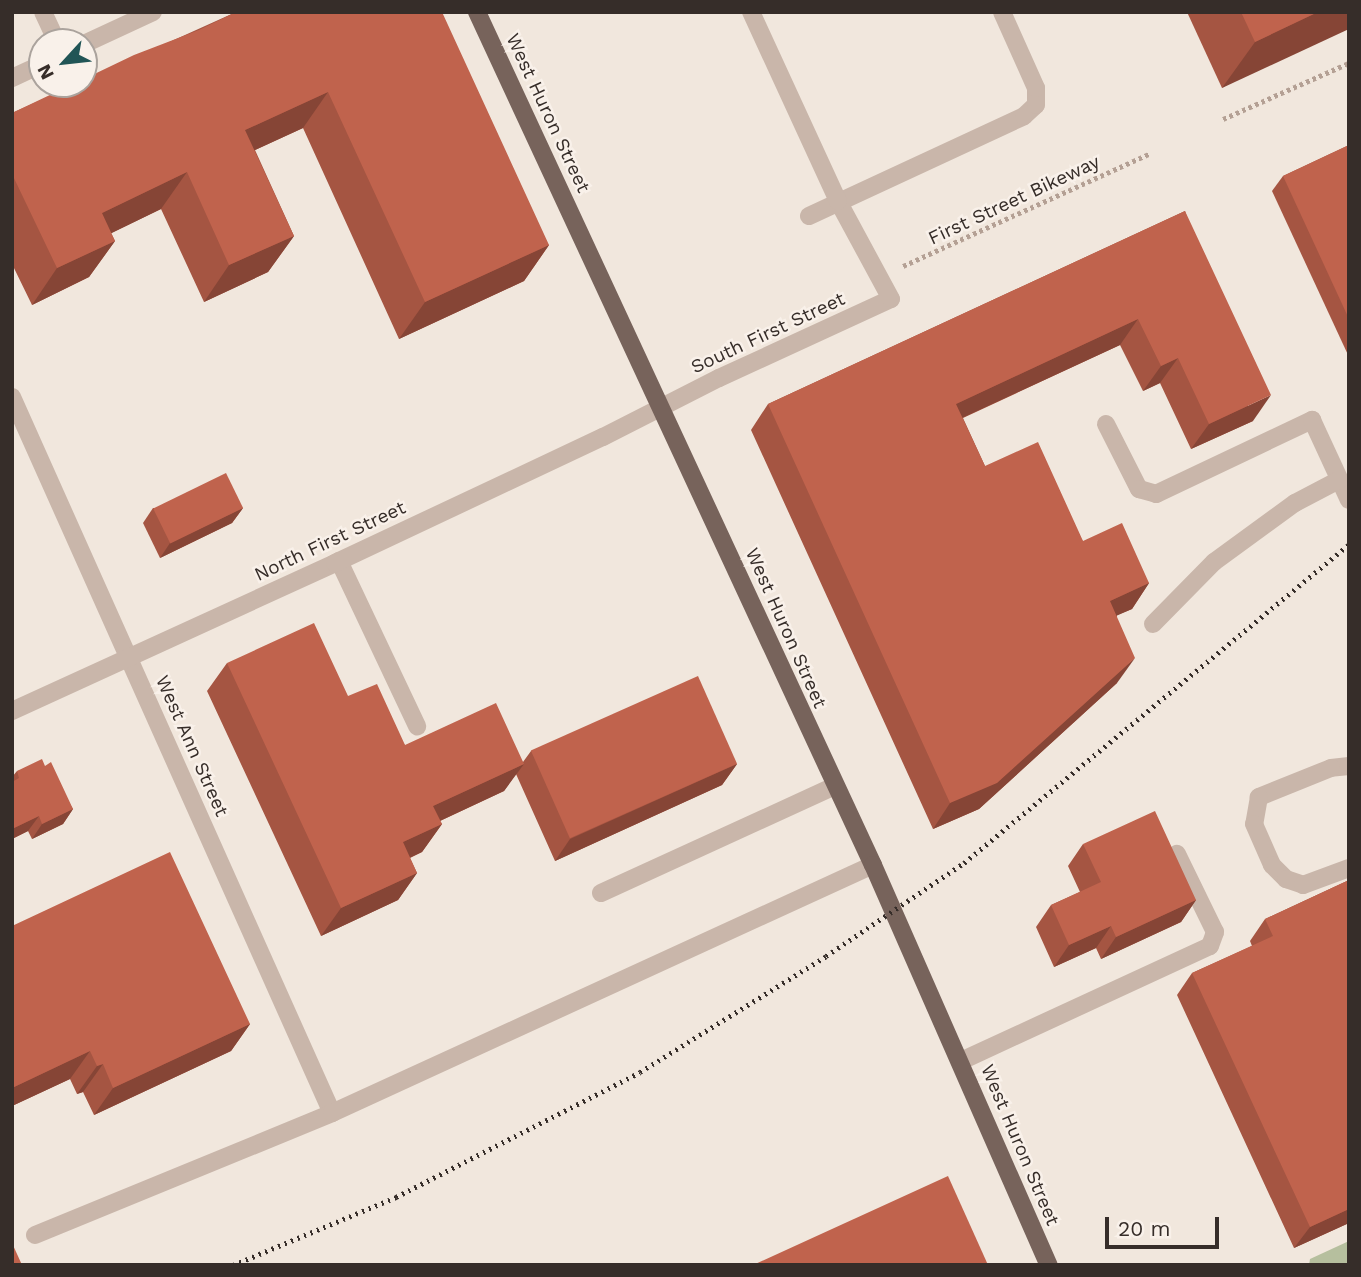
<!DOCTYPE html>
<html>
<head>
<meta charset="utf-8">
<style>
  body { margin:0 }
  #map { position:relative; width:1361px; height:1277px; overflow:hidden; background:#f1e7dd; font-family:"Work Sans",sans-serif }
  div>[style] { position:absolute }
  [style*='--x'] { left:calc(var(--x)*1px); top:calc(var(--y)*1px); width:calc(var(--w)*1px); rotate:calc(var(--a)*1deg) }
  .green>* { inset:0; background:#b6bf9e }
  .path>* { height:4.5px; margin-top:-2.25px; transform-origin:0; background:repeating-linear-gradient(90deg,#b4a094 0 3.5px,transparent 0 7px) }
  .minor>* { height:18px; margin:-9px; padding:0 9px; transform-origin:9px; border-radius:9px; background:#c9b6aa }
  .major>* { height:18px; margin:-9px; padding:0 9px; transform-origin:9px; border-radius:9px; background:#77635b }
  .rail>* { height:5px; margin-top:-2.5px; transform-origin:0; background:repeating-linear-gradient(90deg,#362d29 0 2px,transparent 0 7px) }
  .wall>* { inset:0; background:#a55542 }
  .shaded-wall>* { inset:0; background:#864536 }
  .building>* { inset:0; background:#c0634d; transform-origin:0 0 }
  span { translate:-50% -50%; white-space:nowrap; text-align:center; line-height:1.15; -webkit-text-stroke:5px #f9f1ea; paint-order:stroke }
  .street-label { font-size:19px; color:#362d29 }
  .frame { position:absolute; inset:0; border:14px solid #362d29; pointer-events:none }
  .north { position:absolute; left:28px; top:28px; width:70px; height:70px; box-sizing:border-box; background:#f9f1ea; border:2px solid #aba39d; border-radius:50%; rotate:243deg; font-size:19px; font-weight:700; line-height:28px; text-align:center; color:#362d29 }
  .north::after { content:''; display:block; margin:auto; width:24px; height:32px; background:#215556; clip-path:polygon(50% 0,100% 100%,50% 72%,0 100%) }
  .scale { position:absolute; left:1105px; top:1217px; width:114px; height:32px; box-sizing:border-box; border:4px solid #362d29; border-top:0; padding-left:9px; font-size:21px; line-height:24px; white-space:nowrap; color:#362d29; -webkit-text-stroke:5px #f9f1ea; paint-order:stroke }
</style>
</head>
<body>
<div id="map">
  <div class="green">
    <div style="clip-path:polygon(1349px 1241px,1349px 1265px,1309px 1265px,1310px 1259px)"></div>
  </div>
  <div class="path">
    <div style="--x:1223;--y:119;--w:138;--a:-24"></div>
    <div style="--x:903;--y:266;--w:270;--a:-24.5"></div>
  </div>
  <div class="minor">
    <div style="--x:43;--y:12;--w:33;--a:65"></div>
    <div style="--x:84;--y:44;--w:76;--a:-24.9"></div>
    <div style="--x:12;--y:78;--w:33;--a:-25"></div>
    <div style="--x:809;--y:216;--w:237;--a:-24.9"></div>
    <div style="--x:1024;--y:116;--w:16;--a:-43"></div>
    <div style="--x:1036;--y:105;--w:17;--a:-90"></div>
    <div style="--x:1036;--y:88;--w:83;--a:-114.1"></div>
    <div style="--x:12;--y:397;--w:784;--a:65.92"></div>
    <div style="--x:1106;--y:424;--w:73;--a:63.1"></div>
    <div style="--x:1139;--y:489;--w:18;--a:16"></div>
    <div style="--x:1156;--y:494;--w:173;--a:-25.4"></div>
    <div style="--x:1312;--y:420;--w:88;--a:65.2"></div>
    <div style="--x:339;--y:561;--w:183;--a:64.7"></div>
    <div style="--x:1153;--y:624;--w:87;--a:-45.5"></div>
    <div style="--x:1214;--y:562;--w:100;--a:-36.1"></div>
    <div style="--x:1295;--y:503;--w:50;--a:-27.6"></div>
    <div style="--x:12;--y:711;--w:355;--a:-24.6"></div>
    <div style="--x:335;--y:563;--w:296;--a:-25.2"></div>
    <div style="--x:603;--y:437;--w:130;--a:-27"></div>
    <div style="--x:719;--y:378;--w:189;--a:-24.7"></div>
    <div style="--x:891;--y:299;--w:111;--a:-118.4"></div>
    <div style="--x:838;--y:201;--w:208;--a:-114.7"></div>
    <div style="--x:1349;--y:766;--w:18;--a:174"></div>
    <div style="--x:1331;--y:768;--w:78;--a:158.1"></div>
    <div style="--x:1259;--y:797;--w:27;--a:100"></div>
    <div style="--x:1254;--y:824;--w:45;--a:66.3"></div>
    <div style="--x:1272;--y:865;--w:20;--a:45"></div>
    <div style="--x:1286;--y:879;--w:18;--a:19"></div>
    <div style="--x:1303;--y:885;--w:49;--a:-20.3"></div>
    <div style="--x:601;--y:893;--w:257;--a:-24.6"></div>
    <div style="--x:961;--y:1061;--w:274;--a:-24.8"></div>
    <div style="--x:1210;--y:946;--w:15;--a:-70"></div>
    <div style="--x:1215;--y:932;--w:87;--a:-116"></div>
    <div style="--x:35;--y:1235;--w:321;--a:-22.3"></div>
    <div style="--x:332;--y:1113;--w:595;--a:-24.63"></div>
  </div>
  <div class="major">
    <div style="--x:477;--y:12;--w:940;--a:65.1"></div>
    <div style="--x:873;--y:865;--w:437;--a:66.3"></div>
  </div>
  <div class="rail">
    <div style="--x:233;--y:1265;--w:177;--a:-22.6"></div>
    <div style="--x:396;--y:1197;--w:274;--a:-27.1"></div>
    <div style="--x:640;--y:1072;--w:219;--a:-31.9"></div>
    <div style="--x:826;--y:956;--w:166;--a:-34"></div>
    <div style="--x:964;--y:863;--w:499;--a:-39.6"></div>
  </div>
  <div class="wall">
    <div style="clip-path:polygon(236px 12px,549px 245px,524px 281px,399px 339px,303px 128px,255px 150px,294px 236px,268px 272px,204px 302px,161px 209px,111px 233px,115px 241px,89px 277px,32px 305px,12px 264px,12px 113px)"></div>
    <div style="clip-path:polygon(1187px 12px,1349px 12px,1222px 88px)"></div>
    <div style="clip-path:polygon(1349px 145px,1349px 357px,1272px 191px,1283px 176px)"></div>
    <div style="clip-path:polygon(1185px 211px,1253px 421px,1191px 449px,1160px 383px,1143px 391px,1120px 345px,963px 418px,985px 466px,1083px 541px,1149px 583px,1132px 609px,1117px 615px,1117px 683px,979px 809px,933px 829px,751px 430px,768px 404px)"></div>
    <div style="clip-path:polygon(153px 508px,243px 508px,232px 523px,160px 558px,143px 523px)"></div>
    <div style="clip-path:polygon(227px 663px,348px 696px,405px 745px,523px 762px,531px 751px,737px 764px,722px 785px,555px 861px,516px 774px,504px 791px,440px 821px,442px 824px,422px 852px,410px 858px,417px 873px,398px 900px,321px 936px,207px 691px)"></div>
    <div style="clip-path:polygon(45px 766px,73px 809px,63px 824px,32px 839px,28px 831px,12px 839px,12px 777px,17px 771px)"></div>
    <div style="clip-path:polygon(1083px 844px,1196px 900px,1181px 922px,1101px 959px,1096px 948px,1054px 967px,1036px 927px,1051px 905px,1080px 892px,1068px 866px)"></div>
    <div style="clip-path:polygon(1349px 880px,1349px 1223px,1294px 1248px,1177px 995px,1192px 973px,1252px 946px,1250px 941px,1265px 919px)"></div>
    <div style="clip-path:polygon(12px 926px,250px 1024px,231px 1051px,94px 1115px,83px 1092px,77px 1094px,70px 1079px,12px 1106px)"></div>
  </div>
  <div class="shaded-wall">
    <div style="clip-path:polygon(1318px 12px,1349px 12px,1349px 29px,1222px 88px,1255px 42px)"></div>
    <div style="clip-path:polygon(328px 92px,303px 128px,220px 166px,245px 130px)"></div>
    <div style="clip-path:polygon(187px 172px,161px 209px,77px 250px,102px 213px)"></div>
    <div style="clip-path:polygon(294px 236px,268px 272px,204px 302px,229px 265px)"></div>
    <div style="clip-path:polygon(115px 241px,89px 277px,32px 305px,57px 268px)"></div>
    <div style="clip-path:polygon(549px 245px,524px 281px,399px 339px,425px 302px)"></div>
    <div style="clip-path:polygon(1138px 319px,1120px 345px,938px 429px,956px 404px)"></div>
    <div style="clip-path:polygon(1178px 358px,1160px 383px,1143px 391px,1161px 366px)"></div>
    <div style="clip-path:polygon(1271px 395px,1253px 421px,1191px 449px,1209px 424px)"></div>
    <div style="clip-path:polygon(243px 508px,232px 523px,160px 558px,170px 543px)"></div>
    <div style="clip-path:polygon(1149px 583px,1132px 609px,1093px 626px,1110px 601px)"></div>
    <div style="clip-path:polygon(1135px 658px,1117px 683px,979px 809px,933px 829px,950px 803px)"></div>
    <div style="clip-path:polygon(524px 764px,504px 791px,414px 833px,433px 806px)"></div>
    <div style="clip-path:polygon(737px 764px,722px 785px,555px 861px,570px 839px)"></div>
    <div style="clip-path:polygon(73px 809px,63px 824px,32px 839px,42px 824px)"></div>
    <div style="clip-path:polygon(39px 816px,28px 831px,12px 839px,12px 829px)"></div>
    <div style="clip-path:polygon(442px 824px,422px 852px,383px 870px,403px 842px)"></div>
    <div style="clip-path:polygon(417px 873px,398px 900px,321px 936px,341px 908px)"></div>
    <div style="clip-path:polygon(1196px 900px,1181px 922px,1101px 959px,1116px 937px)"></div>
    <div style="clip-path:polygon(1111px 926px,1096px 948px,1054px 967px,1069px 945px)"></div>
    <div style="clip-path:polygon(250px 1024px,231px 1051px,94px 1115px,113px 1088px)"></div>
    <div style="clip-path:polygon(90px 1051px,70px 1079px,12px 1106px,12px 1088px)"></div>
    <div style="clip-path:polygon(103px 1064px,83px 1092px,77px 1094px,97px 1066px)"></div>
    <div style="clip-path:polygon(1349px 1209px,1349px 1223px,1294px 1248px,1310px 1227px)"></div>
  </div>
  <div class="building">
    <div style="clip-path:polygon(236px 12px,442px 12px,549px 245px,425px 302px,328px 92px,245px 130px,294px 236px,229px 265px,187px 172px,102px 213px,115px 241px,57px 268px,12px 174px,12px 113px,73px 84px,84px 84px,84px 79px,134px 55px,199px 30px)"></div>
    <div style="clip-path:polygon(1241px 12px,1318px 12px,1255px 42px)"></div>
    <div style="clip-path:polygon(1349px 145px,1349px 319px,1283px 176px)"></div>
    <div style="clip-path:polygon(1185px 211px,1271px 395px,1209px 424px,1178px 358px,1161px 366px,1138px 319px,956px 404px,985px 466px,1038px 442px,1083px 541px,1122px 523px,1149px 583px,1110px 601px,1135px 658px,997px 783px,950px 803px,768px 404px)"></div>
    <div style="left:226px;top:473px;width:39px;height:81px;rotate:64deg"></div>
    <div style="clip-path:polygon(314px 623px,348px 696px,377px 684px,405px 745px,496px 703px,524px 764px,433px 806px,442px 824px,403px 842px,417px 873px,341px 908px,227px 663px)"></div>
    <div style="left:698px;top:676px;width:96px;height:183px;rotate:66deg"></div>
    <div style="clip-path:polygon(42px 759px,45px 766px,51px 762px,73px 809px,42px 824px,39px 816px,12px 829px,12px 782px,19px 778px,17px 771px)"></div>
    <div style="clip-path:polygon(1155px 811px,1196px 900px,1116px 937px,1111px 926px,1069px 945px,1051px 905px,1101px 882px,1083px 844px)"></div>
    <div style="clip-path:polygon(170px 852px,250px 1024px,113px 1088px,103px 1064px,97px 1066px,90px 1051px,12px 1088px,12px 926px)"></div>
    <div style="clip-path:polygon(1349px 880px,1349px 1209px,1310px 1227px,1192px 973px,1273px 936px,1265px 919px)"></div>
    <div style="clip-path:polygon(948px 1176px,988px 1265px,753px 1265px)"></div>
    <div style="clip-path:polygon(12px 1243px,22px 1265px,12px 1265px)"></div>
  </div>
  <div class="street-label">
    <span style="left:548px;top:113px;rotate:65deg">West Huron Street</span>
    <span style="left:1014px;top:200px;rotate:-25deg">First Street Bikeway</span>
    <span style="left:768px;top:333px;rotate:-25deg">South First Street</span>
    <span style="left:330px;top:541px;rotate:-25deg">North First Street</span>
    <span style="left:786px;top:628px;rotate:66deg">West Huron Street</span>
    <span style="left:192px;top:746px;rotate:66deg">West Ann Street</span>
    <span style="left:1020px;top:1145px;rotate:67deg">West Huron Street</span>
  </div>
  <div class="frame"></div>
  <div class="north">N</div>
  <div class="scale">20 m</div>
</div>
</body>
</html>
